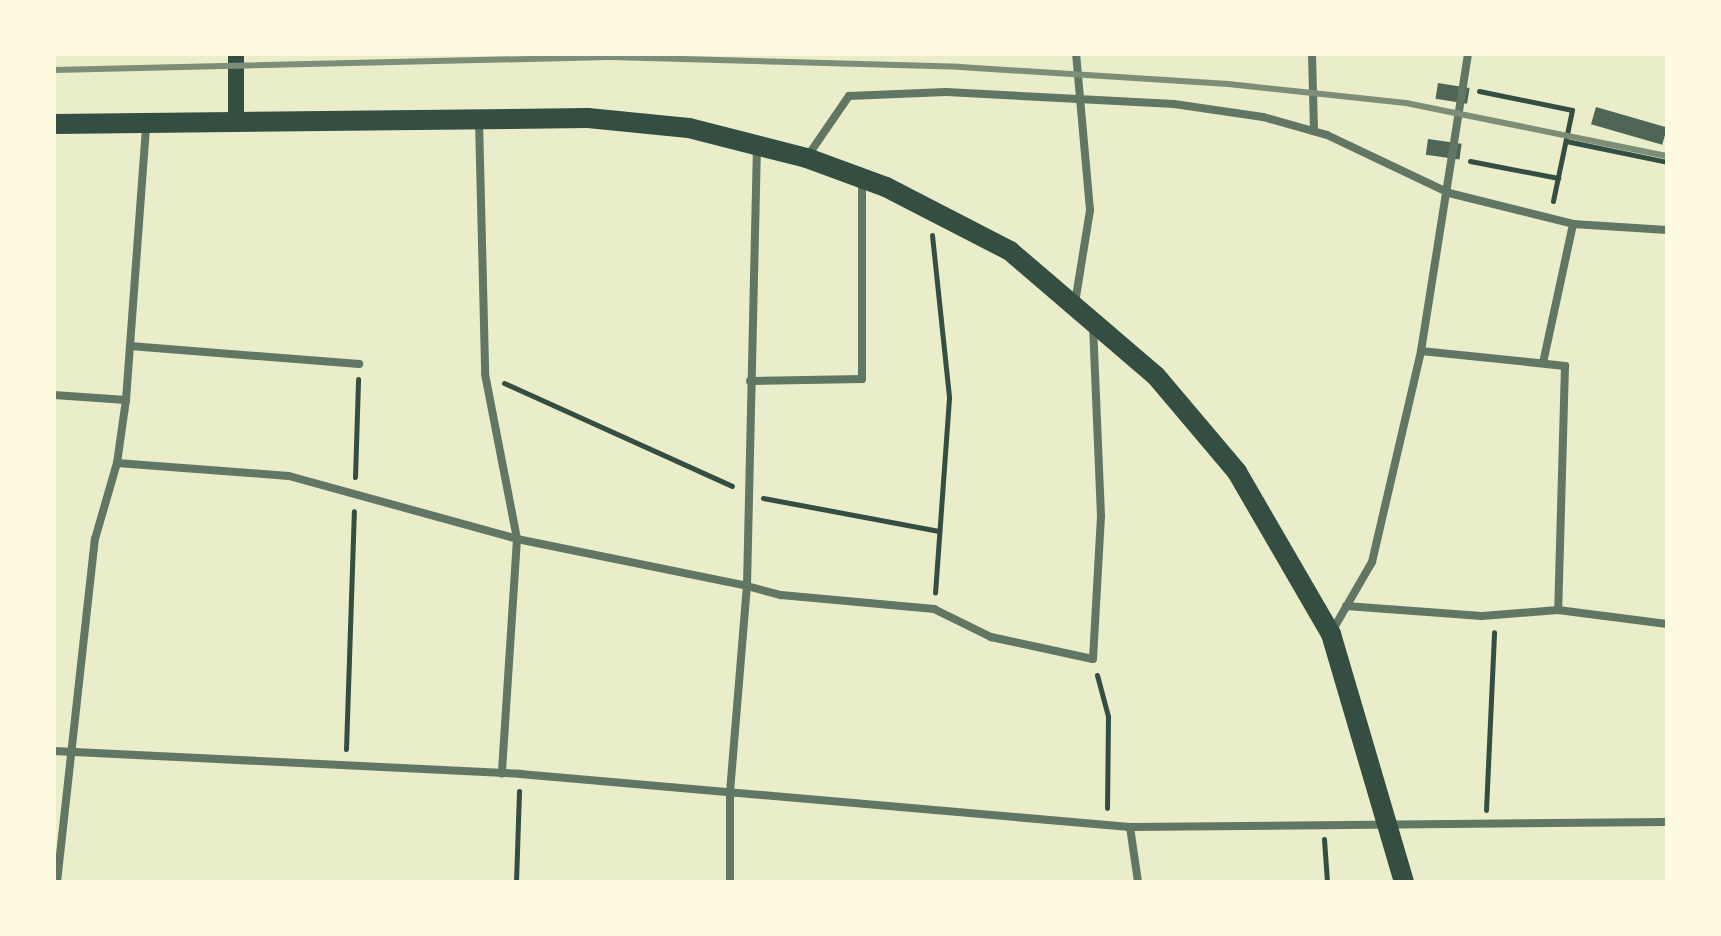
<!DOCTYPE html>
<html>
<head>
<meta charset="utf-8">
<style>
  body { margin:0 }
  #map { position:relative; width:1721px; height:936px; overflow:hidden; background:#e9edc9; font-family:"Alegreya Sans",sans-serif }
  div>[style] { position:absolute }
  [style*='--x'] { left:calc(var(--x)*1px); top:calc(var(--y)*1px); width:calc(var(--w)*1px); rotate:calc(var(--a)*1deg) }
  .building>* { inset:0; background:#4f6655; transform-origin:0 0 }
  .path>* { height:5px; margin:-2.5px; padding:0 2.5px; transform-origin:2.5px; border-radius:2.5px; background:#344e41 }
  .minor>* { height:8px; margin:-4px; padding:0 4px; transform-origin:4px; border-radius:4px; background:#617663 }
  .secondary>* { height:16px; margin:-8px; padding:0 8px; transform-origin:8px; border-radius:8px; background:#344e41 }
  .trunk>* { height:20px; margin:-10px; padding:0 10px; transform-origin:10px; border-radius:10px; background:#344e41 }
  .rail>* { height:6px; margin:-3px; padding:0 3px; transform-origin:3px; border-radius:3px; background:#7c8e77 }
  span { translate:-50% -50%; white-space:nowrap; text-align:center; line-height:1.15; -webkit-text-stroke:8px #fefae0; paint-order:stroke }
  .frame { position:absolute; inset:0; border:56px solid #fefae0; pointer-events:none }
</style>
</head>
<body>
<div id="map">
  <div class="building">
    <div style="left:1438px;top:83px;width:32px;height:16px;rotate:9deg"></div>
    <div style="left:1596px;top:107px;width:74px;height:18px;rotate:16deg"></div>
    <div style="left:1428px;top:139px;width:34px;height:16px;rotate:8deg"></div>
  </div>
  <div class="path">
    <div style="--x:1479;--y:91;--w:95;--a:11.5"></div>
    <div style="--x:1572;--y:110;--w:93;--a:101.8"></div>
    <div style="--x:1566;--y:141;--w:103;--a:11.7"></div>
    <div style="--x:1470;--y:161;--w:90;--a:10.9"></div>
    <div style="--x:932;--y:235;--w:164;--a:84"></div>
    <div style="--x:949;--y:398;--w:195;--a:94.1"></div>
    <div style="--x:504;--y:383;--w:250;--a:24.3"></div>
    <div style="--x:355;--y:477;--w:98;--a:-88.2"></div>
    <div style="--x:763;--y:498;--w:179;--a:10.6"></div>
    <div style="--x:1097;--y:675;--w:42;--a:75"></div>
    <div style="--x:1108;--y:716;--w:92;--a:90.6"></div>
    <div style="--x:346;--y:749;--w:238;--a:-88.1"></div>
    <div style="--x:1486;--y:810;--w:178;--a:-87.4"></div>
    <div style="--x:1324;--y:839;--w:43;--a:86"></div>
    <div style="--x:516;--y:882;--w:91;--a:-88.1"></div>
  </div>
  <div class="minor">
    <div style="--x:1312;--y:54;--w:77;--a:88.5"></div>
    <div style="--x:479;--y:120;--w:254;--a:88.6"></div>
    <div style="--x:485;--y:374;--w:168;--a:79"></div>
    <div style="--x:517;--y:539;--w:235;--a:93.7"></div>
    <div style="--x:807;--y:157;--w:74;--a:-55.5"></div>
    <div style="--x:849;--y:96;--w:97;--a:-2.4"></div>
    <div style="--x:946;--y:92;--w:228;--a:3"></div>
    <div style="--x:1174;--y:104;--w:90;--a:8.3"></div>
    <div style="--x:1263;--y:117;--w:66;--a:15.7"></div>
    <div style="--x:1327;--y:135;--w:135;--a:25.4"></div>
    <div style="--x:1449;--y:193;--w:128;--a:14"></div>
    <div style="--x:1573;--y:224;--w:94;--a:3.7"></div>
    <div style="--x:1075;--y:303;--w:94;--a:-80.8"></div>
    <div style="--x:1090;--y:210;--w:157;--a:-95.1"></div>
    <div style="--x:130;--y:346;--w:230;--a:4.5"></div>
    <div style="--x:1421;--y:351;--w:145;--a:5.9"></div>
    <div style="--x:1565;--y:366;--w:244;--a:91.6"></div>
    <div style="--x:1543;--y:363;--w:142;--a:-77.8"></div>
    <div style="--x:750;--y:381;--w:112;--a:-1"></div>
    <div style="--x:862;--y:379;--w:200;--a:-90"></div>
    <div style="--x:54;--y:395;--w:72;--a:4"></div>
    <div style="--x:117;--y:463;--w:172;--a:4.3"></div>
    <div style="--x:289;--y:476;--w:237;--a:15.4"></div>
    <div style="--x:517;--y:539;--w:235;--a:11.5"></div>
    <div style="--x:747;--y:586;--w:439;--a:-88.7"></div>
    <div style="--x:1346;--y:606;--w:136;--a:4.2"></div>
    <div style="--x:1482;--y:616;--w:76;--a:-4.5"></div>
    <div style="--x:1558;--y:610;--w:110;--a:7.3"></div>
    <div style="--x:1331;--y:633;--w:82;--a:-60"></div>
    <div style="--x:1372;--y:562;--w:217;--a:-76.9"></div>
    <div style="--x:1421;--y:351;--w:301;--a:-81"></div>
    <div style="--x:54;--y:751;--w:467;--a:2.8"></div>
    <div style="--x:520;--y:774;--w:612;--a:4.97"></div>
    <div style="--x:1130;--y:827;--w:537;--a:-0.53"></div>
    <div style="--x:1130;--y:827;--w:56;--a:81.7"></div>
    <div style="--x:57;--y:882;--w:345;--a:-83.7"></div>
    <div style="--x:95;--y:539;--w:79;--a:-73.9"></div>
    <div style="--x:117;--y:463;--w:64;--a:-81.9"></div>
    <div style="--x:126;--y:400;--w:276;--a:-85.8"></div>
    <div style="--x:730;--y:882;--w:90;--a:-90"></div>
    <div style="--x:730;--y:792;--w:207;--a:-85.3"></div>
    <div style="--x:747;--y:586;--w:35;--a:15"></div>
    <div style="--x:781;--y:595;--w:154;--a:5.2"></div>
    <div style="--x:934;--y:609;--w:64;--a:26.2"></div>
    <div style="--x:991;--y:637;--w:104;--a:12.2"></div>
    <div style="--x:1093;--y:659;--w:143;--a:-86.8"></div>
    <div style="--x:1101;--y:516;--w:190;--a:-92.4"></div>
  </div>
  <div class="secondary">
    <div style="--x:236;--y:54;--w:67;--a:90"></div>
  </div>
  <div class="trunk">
    <div style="--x:54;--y:124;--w:534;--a:-0.64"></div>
    <div style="--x:588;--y:118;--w:101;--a:5.7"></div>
    <div style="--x:689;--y:128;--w:122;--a:14.3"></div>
    <div style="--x:807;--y:158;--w:84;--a:20.2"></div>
    <div style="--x:886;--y:187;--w:140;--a:27.3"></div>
    <div style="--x:1010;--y:251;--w:192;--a:40.6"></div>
    <div style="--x:1156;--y:376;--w:126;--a:49.8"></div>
    <div style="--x:1237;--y:472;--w:187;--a:59.9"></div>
    <div style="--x:1331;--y:634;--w:259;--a:73.6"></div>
  </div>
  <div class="rail">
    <div style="--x:54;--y:70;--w:556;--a:-1.34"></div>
    <div style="--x:610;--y:57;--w:350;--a:1.6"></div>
    <div style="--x:960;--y:67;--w:269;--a:3.6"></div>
    <div style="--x:1228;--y:84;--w:179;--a:6.1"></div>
    <div style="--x:1406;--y:103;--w:266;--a:11.5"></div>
  </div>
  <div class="frame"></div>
</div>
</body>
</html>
